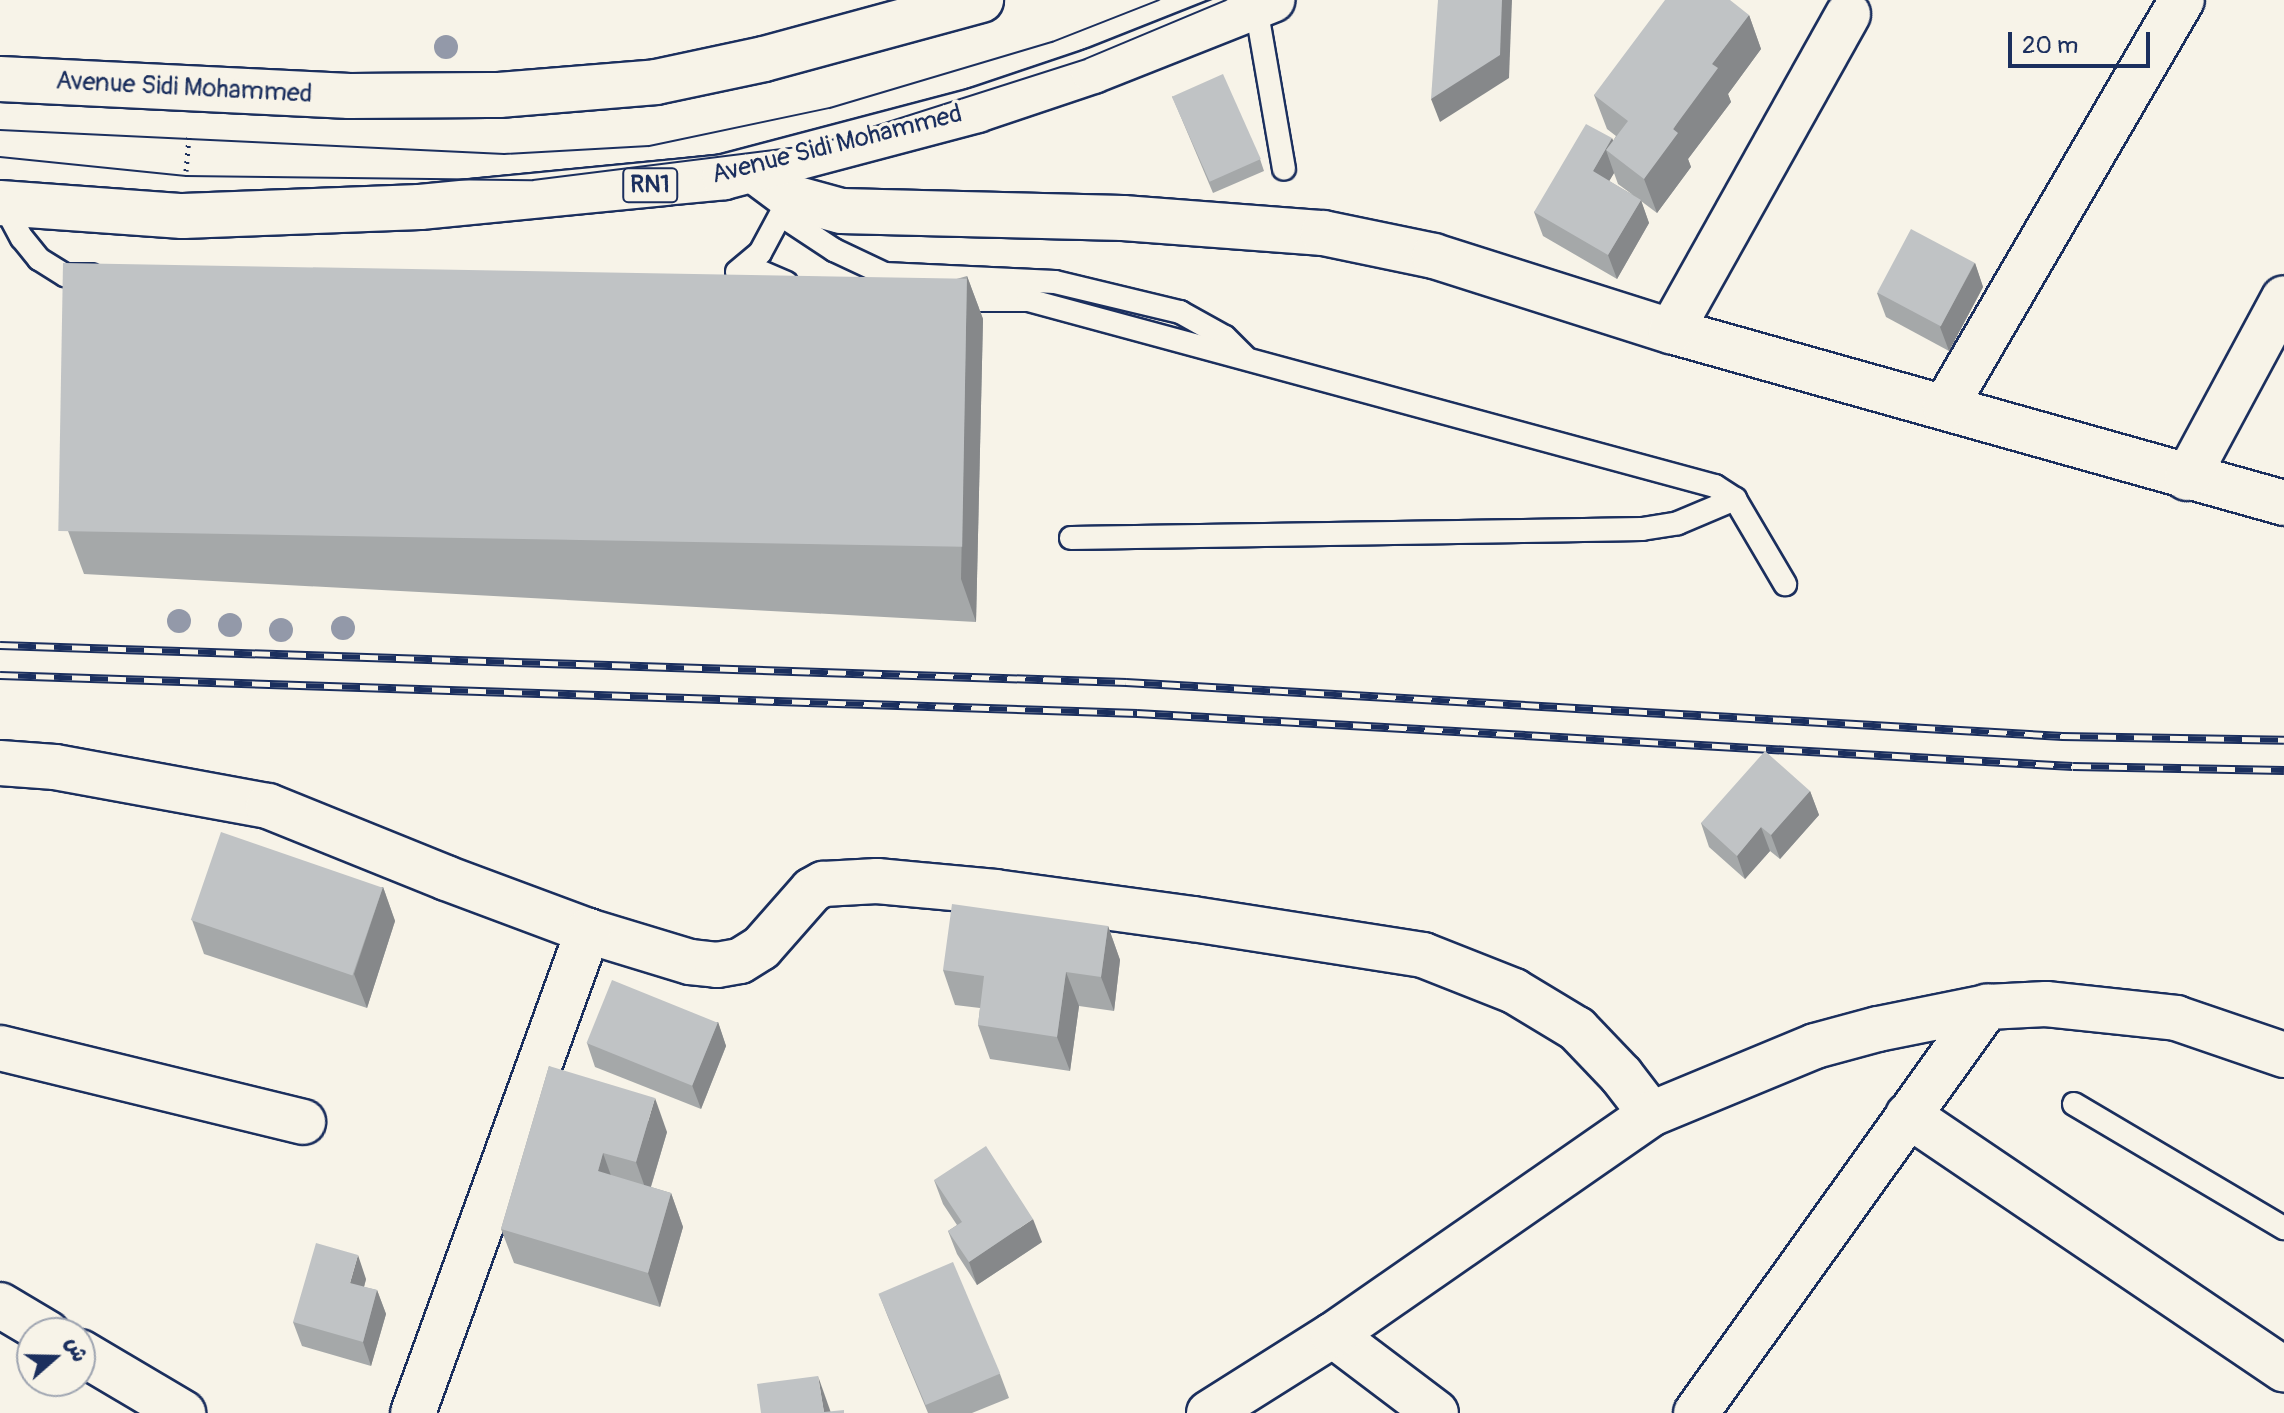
<!DOCTYPE html>
<html>
<head>
<meta charset="utf-8">
<style>
  body { margin:0 }
  #map { position:relative; width:2284px; height:1413px; overflow:hidden; background:#f7f3e8; font-family:Pangolin,"Playpen Sans Arabic",sans-serif }
  div>[style] { position:absolute }
  [style*='--x'] { left:calc(var(--x)*1px); top:calc(var(--y)*1px); width:calc(var(--w)*1px); rotate:calc(var(--a)*1deg) }
  .path>* { height:5px; margin-top:-2.5px; transform-origin:0; background:repeating-linear-gradient(90deg,#1b2f5e 0 2px,transparent 0 8px) }
  .roads { filter:drop-shadow(2px 0 #1b2f5e) drop-shadow(-2px 0 #1b2f5e) drop-shadow(0 2px #1b2f5e) drop-shadow(0 -2px #1b2f5e) }
  .service>* { height:22px; margin:-11px; padding:0 11px; transform-origin:11px; border-radius:11px; background:#f7f3e8 }
  .minor>* { height:44px; margin:-22px; padding:0 22px; transform-origin:22px; border-radius:22px; background:#f7f3e8 }
  .tertiary>* { height:44px; margin:-22px; padding:0 22px; transform-origin:22px; border-radius:22px; background:#f7f3e8 }
  .primary>* { height:44px; margin:-22px; padding:0 22px; transform-origin:22px; border-radius:22px; background:#f7f3e8 }
  .tram>* { height:2px; margin:-1px; padding:0 1px; transform-origin:1px; border-radius:1px; background:#1b2f5e }
  .rail>* { height:9px; margin-top:-4.5px; transform-origin:0; background:repeating-linear-gradient(90deg,#f7f3e8 0 18px,#1b2f5e 0 36px); box-sizing:border-box; border-block:2px solid #1b2f5e }
  .trees>* { width:24px; height:24px; margin:-12px; border-radius:50%; background:#9399a9 }
  .wall>* { inset:0; background:#a5a8a9 }
  .shaded-wall>* { inset:0; background:#86888a }
  .building>* { inset:0; background:#c0c3c5; transform-origin:0 0 }
  span { translate:-50% -50%; white-space:nowrap; text-align:center; line-height:1.15; -webkit-text-stroke:7px #f7f3e8; paint-order:stroke }
  .shield-label span { padding:2px 6px; background:#f7f3e8; border:2px solid; border-radius:6px; -webkit-text-stroke-width:0 }
  .shield-label { font-size:24px; color:#1b2f5e; font-weight:700 }
  .street-label { font-size:26px; color:#1b2f5e }
  .north { position:absolute; left:16px; top:1317px; width:80px; height:80px; box-sizing:border-box; background:#f7f3e8; border:2px solid #9fa5b1; border-radius:50%; rotate:70deg; font-size:22px; font-weight:700; line-height:32px; text-align:center; color:#1b2f5e }
  .north::after { content:''; display:block; margin:auto; width:28px; height:36px; background:#1b2f5e; clip-path:polygon(50% 0,100% 100%,50% 72%,0 100%) }
  .scale { position:absolute; left:2008px; top:32px; width:142px; height:36px; box-sizing:border-box; border:4px solid #1b2f5e; border-top:0; padding-left:10px; font-size:24px; line-height:28px; white-space:nowrap; color:#1b2f5e; -webkit-text-stroke:6px #f7f3e8; paint-order:stroke }
</style>
</head>
<body>
<div id="map">
  <div class="path">
    <div style="--x:186;--y:171;--w:38;--a:-85"></div>
  </div>
  <div class="roads">
    <div class="service">
      <div style="--x:1256;--y:7;--w:164;--a:80.2"></div>
      <div style="--x:3;--y:203;--w:40;--a:62"></div>
      <div style="--x:22;--y:238;--w:27;--a:51"></div>
      <div style="--x:39;--y:259;--w:31;--a:32"></div>
      <div style="--x:65;--y:275;--w:26;--a:0"></div>
      <div style="--x:781;--y:215;--w:64;--a:33.4"></div>
      <div style="--x:834;--y:250;--w:56;--a:25.2"></div>
      <div style="--x:885;--y:274;--w:170;--a:2.7"></div>
      <div style="--x:1055;--y:282;--w:129;--a:13.5"></div>
      <div style="--x:1180;--y:312;--w:51;--a:29.1"></div>
      <div style="--x:1225;--y:337;--w:28;--a:45"></div>
      <div style="--x:747;--y:266;--w:43;--a:23"></div>
      <div style="--x:737;--y:272;--w:30;--a:-40"></div>
      <div style="--x:760;--y:253;--w:64;--a:-61.8"></div>
      <div style="--x:948;--y:300;--w:80;--a:0"></div>
      <div style="--x:1028;--y:300;--w:712;--a:15.15"></div>
      <div style="--x:1715;--y:486;--w:24;--a:33"></div>
      <div style="--x:1735;--y:499;--w:99;--a:59.5"></div>
      <div style="--x:1071;--y:538;--w:571;--a:-0.9"></div>
      <div style="--x:1642;--y:529;--w:36;--a:-9"></div>
      <div style="--x:1678;--y:523;--w:62;--a:-22.8"></div>
      <div style="--x:2074;--y:1104;--w:244;--a:30.6"></div>
    </div>
    <div class="minor">
      <div style="--x:755;--y:171;--w:44;--a:36.6"></div>
      <div style="--x:790;--y:197;--w:53;--a:15.4"></div>
      <div style="--x:841;--y:211;--w:282;--a:1.4"></div>
      <div style="--x:1123;--y:218;--w:201;--a:4.3"></div>
      <div style="--x:1323;--y:233;--w:113;--a:11.7"></div>
      <div style="--x:1434;--y:256;--w:249;--a:17.6"></div>
      <div style="--x:1671;--y:331;--w:637;--a:15.67"></div>
      <div style="--x:1671;--y:331;--w:363;--a:-60.8"></div>
      <div style="--x:1945;--y:407;--w:471;--a:-59.8"></div>
      <div style="--x:2187;--y:478;--w:204;--a:-61.7"></div>
      <div style="--x:0;--y:763;--w:55;--a:4.2"></div>
      <div style="--x:55;--y:767;--w:217;--a:10.4"></div>
      <div style="--x:268;--y:806;--w:192;--a:22"></div>
      <div style="--x:446;--y:878;--w:152;--a:20.5"></div>
      <div style="--x:588;--y:931;--w:107;--a:16.9"></div>
      <div style="--x:690;--y:962;--w:27;--a:6"></div>
      <div style="--x:717;--y:965;--w:23;--a:-10"></div>
      <div style="--x:740;--y:961;--w:25;--a:-32"></div>
      <div style="--x:761;--y:948;--w:77;--a:-48.7"></div>
      <div style="--x:812;--y:890;--w:13;--a:-29"></div>
      <div style="--x:823;--y:884;--w:54;--a:-3.2"></div>
      <div style="--x:877;--y:881;--w:119;--a:5.3"></div>
      <div style="--x:995;--y:892;--w:200;--a:7.8"></div>
      <div style="--x:1193;--y:919;--w:233;--a:8.9"></div>
      <div style="--x:1423;--y:955;--w:98;--a:21.6"></div>
      <div style="--x:1514;--y:991;--w:74;--a:31.1"></div>
      <div style="--x:1577;--y:1029;--w:64;--a:46.3"></div>
      <div style="--x:1621;--y:1075;--w:49;--a:52.4"></div>
      <div style="--x:0;--y:1048;--w:312;--a:13.7"></div>
      <div style="--x:1908;--y:1115;--w:454;--a:34.1"></div>
      <div style="--x:1333;--y:1335;--w:129;--a:37.1"></div>
      <div style="--x:413;--y:1413;--w:513;--a:-70.05"></div>
      <div style="--x:1209;--y:1413;--w:146;--a:-32.2"></div>
      <div style="--x:1333;--y:1335;--w:387;--a:-34.8"></div>
      <div style="--x:1651;--y:1114;--w:178;--a:-22.5"></div>
      <div style="--x:1815;--y:1046;--w:65;--a:-15.1"></div>
      <div style="--x:1878;--y:1029;--w:111;--a:-11.4"></div>
      <div style="--x:1987;--y:1007;--w:59;--a:-2.9"></div>
      <div style="--x:2046;--y:1004;--w:131;--a:6.1"></div>
      <div style="--x:2176;--y:1018;--w:114;--a:18.9"></div>
      <div style="--x:1696;--y:1413;--w:500;--a:-54.4"></div>
    </div>
    <div class="tertiary">
      <div style="--x:0;--y:1305;--w:55;--a:30.8"></div>
      <div style="--x:80;--y:1352;--w:120;--a:30.6"></div>
    </div>
    <div class="primary">
      <div style="--x:0;--y:79;--w:350;--a:2.8"></div>
      <div style="--x:350;--y:96;--w:149;--a:-0.4"></div>
      <div style="--x:499;--y:95;--w:158;--a:-4.7"></div>
      <div style="--x:656;--y:82;--w:110;--a:-12"></div>
      <div style="--x:764;--y:59;--w:225;--a:-15.2"></div>
      <div style="--x:0;--y:203;--w:183;--a:4.1"></div>
      <div style="--x:183;--y:216;--w:237;--a:-2.2"></div>
      <div style="--x:420;--y:207;--w:305;--a:-5.6"></div>
      <div style="--x:724;--y:177;--w:262;--a:-14.8"></div>
      <div style="--x:977;--y:110;--w:122;--a:-18.6"></div>
      <div style="--x:1093;--y:71;--w:193;--a:-21.6"></div>
    </div>
  </div>
  <div class="tram">
    <div style="--x:0;--y:130;--w:505;--a:2.73"></div>
    <div style="--x:504;--y:154;--w:145;--a:-3.2"></div>
    <div style="--x:649;--y:146;--w:185;--a:-11.9"></div>
    <div style="--x:830;--y:108;--w:232;--a:-16.6"></div>
    <div style="--x:1052;--y:42;--w:115;--a:-21.4"></div>
    <div style="--x:0;--y:157;--w:187;--a:5.8"></div>
    <div style="--x:186;--y:176;--w:347;--a:0.7"></div>
    <div style="--x:533;--y:180;--w:285;--a:-7.1"></div>
    <div style="--x:816;--y:145;--w:282;--a:-17.7"></div>
    <div style="--x:1085;--y:59;--w:153;--a:-22.7"></div>
  </div>
  <div class="rail">
    <div style="--x:0;--y:645;--w:1127;--a:1.88"></div>
    <div style="--x:1126;--y:682;--w:938;--a:3.3"></div>
    <div style="--x:2062;--y:736;--w:222;--a:1"></div>
    <div style="--x:0;--y:675;--w:1138;--a:1.91"></div>
    <div style="--x:1137;--y:713;--w:937;--a:3.24"></div>
    <div style="--x:2073;--y:766;--w:211;--a:1.1"></div>
  </div>
  <div class="trees">
    <div style="left:446px;top:47px"></div>
    <div style="left:179px;top:621px"></div>
    <div style="left:230px;top:625px"></div>
    <div style="left:343px;top:628px"></div>
    <div style="left:281px;top:630px"></div>
  </div>
  <div class="wall">
    <div style="clip-path:polygon(evenodd,1749px 15px,1761px 49px,1728px 94px,1731px 102px,1688px 159px,1691px 167px,1657px 213px,1641px 201px,1649px 223px,1617px 279px,1543px 236px,1534px 212px,1612px 138px,1613px 141px,1616px 136px,1607px 129px,1594px 95px,1749px 15px,1614px 173px,1618px 184px,1633px 195px,1609px 181px,1614px 173px)"></div>
    <div style="clip-path:polygon(1172px 96px,1260px 159px,1264px 171px,1213px 193px)"></div>
    <div style="clip-path:polygon(1975px 263px,1983px 287px,1949px 351px,1886px 317px,1877px 293px)"></div>
    <div style="clip-path:polygon(967px 276px,983px 319px,976px 622px,84px 574px,68px 531px)"></div>
    <div style="clip-path:polygon(1810px 791px,1819px 815px,1780px 859px,1770px 851px,1745px 879px,1709px 847px,1701px 823px)"></div>
    <div style="clip-path:polygon(383px 887px,395px 921px,367px 1008px,204px 954px,192px 920px)"></div>
    <div style="clip-path:polygon(1108px 926px,1120px 960px,1114px 1011px,1079px 1006px,1070px 1071px,990px 1059px,978px 1025px,980px 1008px,955px 1005px,943px 970px)"></div>
    <div style="clip-path:polygon(718px 1022px,726px 1046px,701px 1109px,595px 1067px,587px 1043px)"></div>
    <div style="clip-path:polygon(549px 1066px,667px 1132px,651px 1187px,671px 1193px,683px 1227px,660px 1307px,514px 1263px,501px 1229px)"></div>
    <div style="clip-path:polygon(934px 1180px,1042px 1242px,977px 1285px,957px 1254px,948px 1231px,957px 1225px,943px 1204px)"></div>
    <div style="clip-path:polygon(366px 1279px,364px 1287px,377px 1290px,386px 1314px,371px 1366px,302px 1346px,293px 1322px)"></div>
    <div style="clip-path:polygon(879px 1294px,1000px 1374px,1009px 1398px,972px 1413px,928px 1413px,888px 1317px)"></div>
  </div>
  <div class="shaded-wall">
    <div style="clip-path:polygon(1502px 0,1512px 0,1509px 78px,1440px 122px,1431px 99px)"></div>
    <div style="clip-path:polygon(1749px 15px,1761px 49px,1728px 94px,1731px 102px,1688px 159px,1691px 167px,1657px 213px,1644px 179px,1712px 64px)"></div>
    <div style="clip-path:polygon(1612px 138px,1620px 160px,1606px 150px,1614px 173px,1601px 195px,1593px 171px)"></div>
    <div style="clip-path:polygon(1641px 200px,1649px 223px,1617px 279px,1608px 255px)"></div>
    <div style="clip-path:polygon(1975px 263px,1983px 287px,1949px 351px,1940px 327px)"></div>
    <div style="clip-path:polygon(967px 276px,983px 319px,976px 622px,961px 579px)"></div>
    <div style="clip-path:polygon(1810px 791px,1819px 815px,1780px 859px,1771px 835px)"></div>
    <div style="clip-path:polygon(1761px 827px,1770px 851px,1745px 879px,1737px 856px)"></div>
    <div style="clip-path:polygon(383px 887px,395px 921px,367px 1008px,354px 974px)"></div>
    <div style="clip-path:polygon(1108px 926px,1120px 960px,1114px 1011px,1101px 977px)"></div>
    <div style="clip-path:polygon(1066px 972px,1079px 1006px,1070px 1071px,1057px 1037px)"></div>
    <div style="clip-path:polygon(718px 1022px,726px 1046px,701px 1109px,692px 1085px)"></div>
    <div style="clip-path:polygon(655px 1098px,667px 1132px,648px 1196px,636px 1162px)"></div>
    <div style="clip-path:polygon(603px 1153px,615px 1187px,598px 1171px)"></div>
    <div style="clip-path:polygon(671px 1193px,683px 1227px,660px 1307px,648px 1273px)"></div>
    <div style="clip-path:polygon(1033px 1219px,1042px 1242px,977px 1285px,969px 1262px)"></div>
    <div style="clip-path:polygon(358px 1255px,366px 1279px,359px 1306px,350px 1283px)"></div>
    <div style="clip-path:polygon(377px 1290px,386px 1314px,371px 1366px,363px 1342px)"></div>
    <div style="clip-path:polygon(818px 1376px,830px 1410px,831px 1413px,824px 1413px)"></div>
  </div>
  <div class="building">
    <div style="clip-path:polygon(1438px 0,1502px 0,1500px 55px,1431px 99px)"></div>
    <div style="clip-path:polygon(1665px 0,1730px 0,1749px 15px,1712px 64px,1718px 68px,1673px 129px,1678px 133px,1644px 179px,1606px 150px,1628px 121px,1594px 95px)"></div>
    <div style="left:1223px;top:74px;width:93px;height:56px;rotate:66deg"></div>
    <div style="clip-path:polygon(1586px 124px,1612px 138px,1593px 171px,1641px 200px,1608px 255px,1534px 212px)"></div>
    <div style="left:1911px;top:229px;width:72px;height:72px;rotate:28deg"></div>
    <div style="left:63px;top:263px;width:904px;height:268px;rotate:1deg"></div>
    <div style="clip-path:polygon(1765px 751px,1810px 791px,1771px 835px,1761px 827px,1737px 856px,1701px 823px)"></div>
    <div style="left:221px;top:832px;width:171px;height:93px;rotate:19deg"></div>
    <div style="clip-path:polygon(952px 904px,1108px 926px,1101px 977px,1066px 972px,1057px 1037px,978px 1025px,984px 976px,943px 970px)"></div>
    <div style="left:612px;top:980px;width:114px;height:68px;rotate:22deg"></div>
    <div style="clip-path:polygon(549px 1066px,655px 1098px,636px 1162px,603px 1153px,598px 1171px,671px 1193px,648px 1273px,501px 1229px)"></div>
    <div style="clip-path:polygon(986px 1146px,1033px 1219px,969px 1262px,948px 1231px,962px 1222px,934px 1180px)"></div>
    <div style="clip-path:polygon(316px 1243px,358px 1255px,350px 1283px,377px 1290px,363px 1342px,293px 1322px)"></div>
    <div style="left:953px;top:1262px;width:121px;height:81px;rotate:67deg"></div>
    <div style="clip-path:polygon(818px 1376px,824px 1412px,844px 1410px,844px 1413px,761px 1413px,757px 1384px)"></div>
  </div>
  <div class="shield-label">
    <span style="left:650px;top:185px">RN1</span>
  </div>
  <div class="street-label">
    <span style="left:184px;top:88px;rotate:3deg">Avenue Sidi Mohammed</span>
    <span style="left:837px;top:145px;rotate:-14deg">Avenue Sidi Mohammed</span>
  </div>
  <div class="north">ش</div>
  <div class="scale">20 m</div>
</div>
</body>
</html>
